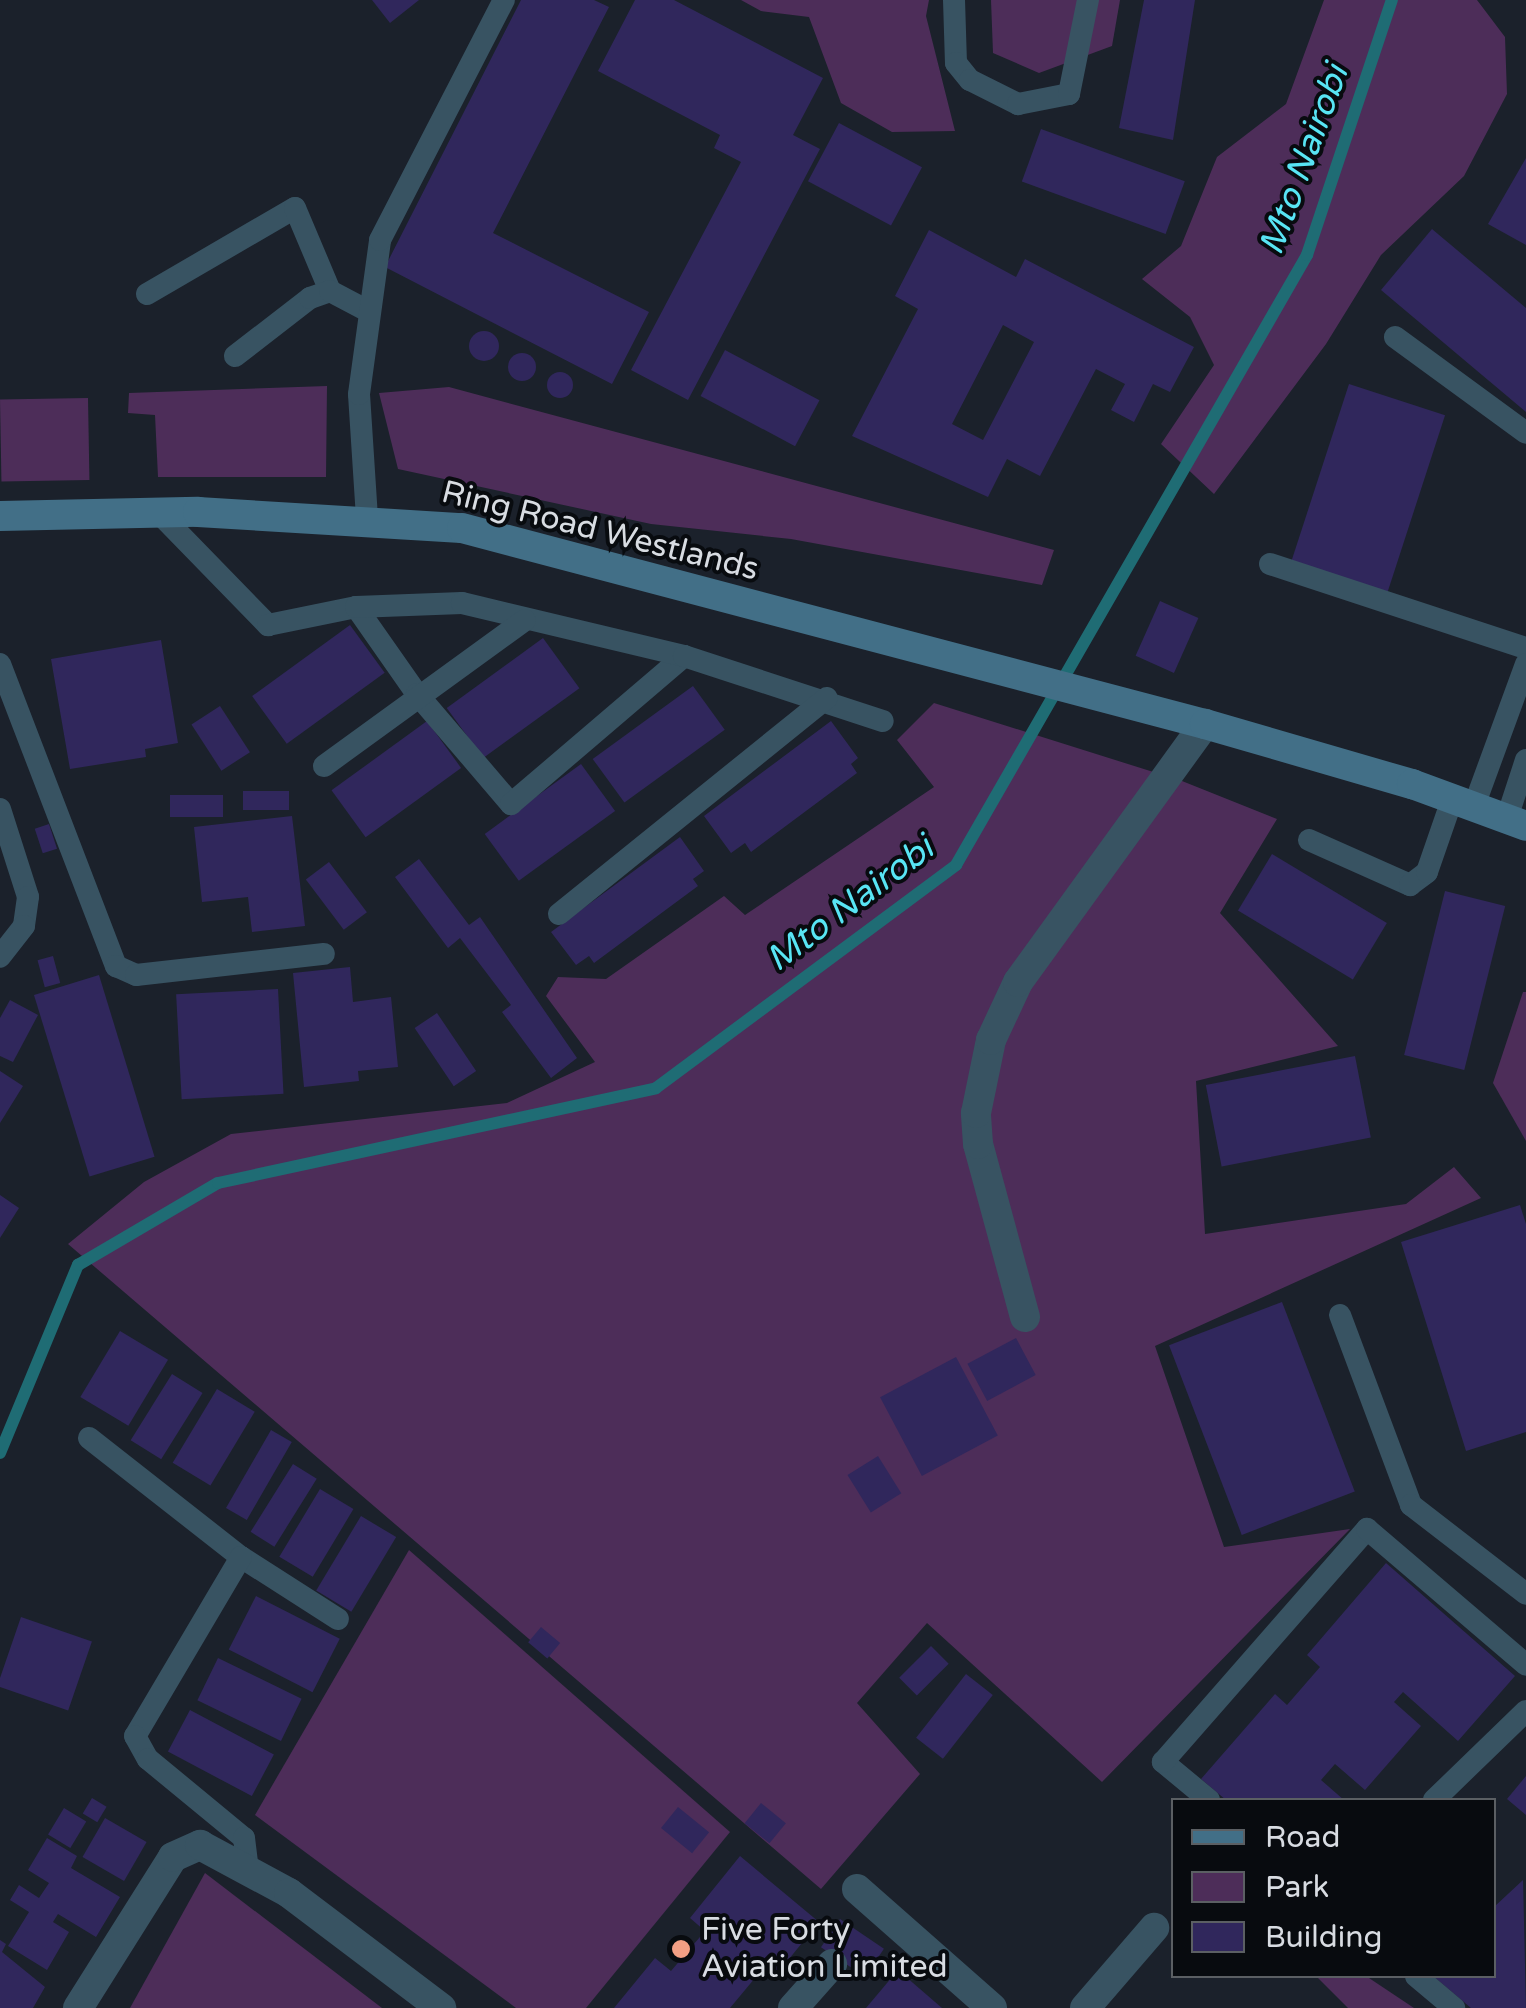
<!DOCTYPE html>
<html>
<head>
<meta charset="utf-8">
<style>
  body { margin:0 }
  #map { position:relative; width:1526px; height:2008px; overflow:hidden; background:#1b212b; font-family:"Varela Round",sans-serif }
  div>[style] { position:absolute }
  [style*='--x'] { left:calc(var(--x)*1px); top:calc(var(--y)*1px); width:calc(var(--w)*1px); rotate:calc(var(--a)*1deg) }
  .green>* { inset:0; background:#4d2d59; transform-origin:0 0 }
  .stream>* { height:12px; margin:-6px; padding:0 6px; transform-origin:6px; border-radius:6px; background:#1f6c74 }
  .building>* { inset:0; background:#30275c; transform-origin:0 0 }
  .round { border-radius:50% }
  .lane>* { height:22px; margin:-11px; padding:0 11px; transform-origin:11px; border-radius:11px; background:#385362 }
  .street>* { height:30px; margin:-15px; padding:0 15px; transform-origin:15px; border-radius:15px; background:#385362 }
  .secondary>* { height:30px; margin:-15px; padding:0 15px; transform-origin:15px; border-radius:15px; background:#426f87 }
  .dots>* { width:28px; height:28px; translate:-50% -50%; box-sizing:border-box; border:5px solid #080b0f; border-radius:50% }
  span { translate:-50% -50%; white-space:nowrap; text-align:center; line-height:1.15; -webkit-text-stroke:8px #080b0f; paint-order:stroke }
  .street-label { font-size:32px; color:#d8dce2 }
  .poi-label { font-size:32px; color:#d8dce2 }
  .left { translate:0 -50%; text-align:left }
  .water-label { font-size:35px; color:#58e5f4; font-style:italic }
  .legend { position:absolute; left:1171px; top:1798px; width:325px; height:180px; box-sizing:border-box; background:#080b0f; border:2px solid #5b5f63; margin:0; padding:12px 18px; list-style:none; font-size:30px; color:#d8dce2 }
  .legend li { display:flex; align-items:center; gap:20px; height:50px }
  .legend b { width:50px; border:2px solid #5b5f63 }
</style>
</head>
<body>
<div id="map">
  <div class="green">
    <div style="clip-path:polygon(741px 0,929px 0,926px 16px,955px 131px,892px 132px,841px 103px,809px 17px,761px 11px)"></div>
    <div style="clip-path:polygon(991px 0,1120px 0,1112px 46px,1039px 73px,993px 53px)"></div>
    <div style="clip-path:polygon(1324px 0,1477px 0,1505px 37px,1507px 94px,1464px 176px,1381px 255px,1326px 344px,1214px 494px,1161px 444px,1214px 365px,1190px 317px,1142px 279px,1181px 246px,1217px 157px,1286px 104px)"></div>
    <div style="clip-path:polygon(327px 386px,326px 477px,158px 477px,155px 415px,128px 413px,129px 393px)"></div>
    <div style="clip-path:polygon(449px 387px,1054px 550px,1042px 585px,791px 539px,651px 524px,398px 469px,379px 393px)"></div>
    <div style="left:88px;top:398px;width:82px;height:88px;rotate:89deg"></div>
    <div style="clip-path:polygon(934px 703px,1182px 781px,1277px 819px,1220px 913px,1338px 1046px,1196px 1081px,1205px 1234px,1406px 1204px,1454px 1167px,1481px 1198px,1155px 1346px,1224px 1547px,1350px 1529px,1102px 1782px,927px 1623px,857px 1703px,920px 1774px,821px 1889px,68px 1244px,144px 1182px,231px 1134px,507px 1103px,595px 1062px,546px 996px,558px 977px,606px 979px,724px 896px,745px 915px,934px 787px,897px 740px)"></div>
    <div style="clip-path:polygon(1523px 992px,1526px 992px,1526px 1141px,1493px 1083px)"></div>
    <div style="clip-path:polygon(409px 1550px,730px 1832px,586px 2008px,516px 2008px,255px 1815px)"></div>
    <div style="clip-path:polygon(205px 1873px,382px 2008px,130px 2008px)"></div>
    <div style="clip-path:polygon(1316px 1976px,1366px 1976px,1414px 2008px,1348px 2008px)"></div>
  </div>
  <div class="stream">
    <div style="--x:0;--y:1453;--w:204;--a:-67.5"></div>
    <div style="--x:78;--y:1265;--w:162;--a:-30.4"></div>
    <div style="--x:218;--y:1183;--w:448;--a:-12.2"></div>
    <div style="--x:656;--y:1088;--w:374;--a:-36.6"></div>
    <div style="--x:956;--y:865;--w:704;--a:-60.08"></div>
    <div style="--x:1307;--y:255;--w:269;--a:-71.6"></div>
  </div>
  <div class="building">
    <div style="clip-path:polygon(372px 0,419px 0,390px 23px)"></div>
    <div style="clip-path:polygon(521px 0,594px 0,609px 7px,493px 233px,649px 312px,612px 384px,385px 267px)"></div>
    <div style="clip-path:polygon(635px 0,674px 0,823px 78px,793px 135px,820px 149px,688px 400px,631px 370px,741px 162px,714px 148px,720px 135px,598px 71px)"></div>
    <div style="clip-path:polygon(1144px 0,1195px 0,1173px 140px,1119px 128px)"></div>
    <div style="left:839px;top:123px;width:94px;height:66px;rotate:28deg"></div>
    <div style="left:1041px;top:129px;width:153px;height:56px;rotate:20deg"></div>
    <div style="clip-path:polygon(1526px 158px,1526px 245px,1488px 224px)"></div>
    <div style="clip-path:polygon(1432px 229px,1526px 308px,1526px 412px,1381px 290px)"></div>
    <div style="clip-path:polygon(evenodd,929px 230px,1016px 277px,1025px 259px,1194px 347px,1170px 392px,1153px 384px,1134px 422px,1111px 410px,1125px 384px,1096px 369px,1040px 476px,1007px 459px,988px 497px,852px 436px,918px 309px,895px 296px,929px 230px,1003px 325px,1034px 342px,983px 440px,952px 424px,1003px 325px)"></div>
    <div class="round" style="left:469px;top:331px;width:30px;height:30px"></div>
    <div style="left:725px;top:350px;width:107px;height:52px;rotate:28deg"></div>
    <div class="round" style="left:508px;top:353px;width:28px;height:28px"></div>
    <div class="round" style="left:547px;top:372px;width:26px;height:26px"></div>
    <div style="left:1349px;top:384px;width:101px;height:187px;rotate:18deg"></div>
    <div style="left:1160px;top:601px;width:42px;height:60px;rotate:24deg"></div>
    <div style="left:350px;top:625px;width:59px;height:121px;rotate:54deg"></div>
    <div style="left:543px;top:638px;width:62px;height:119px;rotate:54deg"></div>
    <div style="clip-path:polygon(161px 640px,178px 743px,145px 749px,146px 757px,70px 769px,51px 659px)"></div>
    <div style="left:693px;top:686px;width:54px;height:124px;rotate:54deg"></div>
    <div style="left:220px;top:706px;width:55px;height:34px;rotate:57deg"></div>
    <div style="left:427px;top:721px;width:58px;height:118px;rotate:54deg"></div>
    <div style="clip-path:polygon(831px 721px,858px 758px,851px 764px,857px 773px,751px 852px,745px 843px,731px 853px,704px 816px)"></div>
    <div style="left:581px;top:764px;width:58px;height:119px;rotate:54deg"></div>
    <div style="left:243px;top:791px;width:46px;height:19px"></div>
    <div style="left:223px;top:795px;width:22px;height:53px;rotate:90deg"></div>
    <div style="clip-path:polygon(292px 816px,305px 926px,252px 932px,248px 897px,202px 902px,194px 827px)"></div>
    <div style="left:49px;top:824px;width:26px;height:15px;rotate:72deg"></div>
    <div style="clip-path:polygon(680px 837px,704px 871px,693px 879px,698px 886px,594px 963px,589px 956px,576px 965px,551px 932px)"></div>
    <div style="left:1272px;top:854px;width:134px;height:66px;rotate:31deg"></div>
    <div style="clip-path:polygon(419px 859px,469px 925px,480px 917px,577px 1058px,551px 1078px,502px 1012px,511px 1005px,460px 938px,448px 948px,395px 877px)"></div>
    <div style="left:329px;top:862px;width:63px;height:29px;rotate:53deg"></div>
    <div style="left:1445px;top:891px;width:62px;height:169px;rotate:14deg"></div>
    <div style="left:53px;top:956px;width:28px;height:16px;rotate:75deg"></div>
    <div style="clip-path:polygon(350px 967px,353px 1002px,391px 997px,398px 1067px,358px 1071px,359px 1081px,304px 1087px,293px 973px)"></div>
    <div style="left:99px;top:975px;width:190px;height:68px;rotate:73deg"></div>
    <div style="left:278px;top:989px;width:105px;height:102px;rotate:87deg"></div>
    <div style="clip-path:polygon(10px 1000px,38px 1015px,13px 1062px,0 1056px,0 1018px)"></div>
    <div style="left:437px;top:1013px;width:70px;height:27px;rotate:56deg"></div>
    <div style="left:1355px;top:1056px;width:83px;height:152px;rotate:79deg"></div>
    <div style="clip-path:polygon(0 1071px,23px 1086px,0 1123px)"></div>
    <div style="clip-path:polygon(0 1195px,19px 1208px,0 1238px)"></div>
    <div style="clip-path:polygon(1520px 1205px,1526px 1224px,1526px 1432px,1466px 1451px,1401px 1242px)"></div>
    <div style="left:1282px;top:1302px;width:203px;height:121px;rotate:69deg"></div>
    <div style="left:120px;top:1331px;width:56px;height:77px;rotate:31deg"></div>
    <div style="left:1016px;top:1338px;width:42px;height:55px;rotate:62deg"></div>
    <div style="left:956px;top:1357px;width:89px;height:86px;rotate:62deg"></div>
    <div style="left:172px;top:1374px;width:36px;height:78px;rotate:32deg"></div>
    <div style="left:217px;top:1389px;width:44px;height:86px;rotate:31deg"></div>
    <div style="left:271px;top:1430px;width:24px;height:90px;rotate:30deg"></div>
    <div style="left:878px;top:1456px;width:44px;height:36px;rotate:58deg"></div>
    <div style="left:293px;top:1464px;width:28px;height:80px;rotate:32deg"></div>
    <div style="left:320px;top:1489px;width:39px;height:79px;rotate:31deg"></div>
    <div style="left:361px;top:1516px;width:41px;height:87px;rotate:31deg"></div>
    <div style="clip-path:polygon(1386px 1563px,1515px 1676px,1458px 1741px,1403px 1692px,1394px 1702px,1421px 1726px,1365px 1790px,1335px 1764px,1321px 1780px,1344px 1800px,1226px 1800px,1201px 1779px,1275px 1694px,1287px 1705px,1320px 1667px,1307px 1655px)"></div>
    <div style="left:256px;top:1596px;width:94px;height:60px;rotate:27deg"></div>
    <div style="left:21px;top:1617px;width:75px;height:73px;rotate:19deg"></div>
    <div style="left:541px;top:1627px;width:25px;height:20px;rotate:40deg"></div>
    <div style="left:931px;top:1646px;width:25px;height:45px;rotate:45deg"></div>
    <div style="left:218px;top:1658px;width:93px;height:47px;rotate:26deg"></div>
    <div style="left:966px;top:1674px;width:34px;height:81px;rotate:38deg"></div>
    <div style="left:190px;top:1710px;width:95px;height:47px;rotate:28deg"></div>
    <div style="clip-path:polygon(1526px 1776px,1526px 1815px,1507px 1799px)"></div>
    <div style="left:92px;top:1798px;width:17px;height:18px;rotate:31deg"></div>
    <div style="left:761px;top:1803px;width:32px;height:26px;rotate:39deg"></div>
    <div style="left:678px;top:1807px;width:40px;height:27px;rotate:39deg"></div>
    <div style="left:64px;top:1808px;width:26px;height:31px;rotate:31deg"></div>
    <div style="left:105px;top:1818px;width:48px;height:45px;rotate:30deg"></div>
    <div style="clip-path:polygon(47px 1838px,77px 1856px,71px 1868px,120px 1897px,96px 1937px,58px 1914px,53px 1922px,69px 1932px,47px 1970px,8px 1946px,29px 1912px,10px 1900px,19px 1885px,39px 1898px,49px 1883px,28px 1870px)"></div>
    <div style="clip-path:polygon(740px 1856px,819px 1922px,772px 1980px,760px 1972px,730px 2008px,614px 2008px,655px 1958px,671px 1971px,705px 1931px,690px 1918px)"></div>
    <div style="clip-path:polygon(1523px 1880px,1526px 2008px,1471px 2008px,1433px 1976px,1494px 1976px,1494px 1907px)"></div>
    <div style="left:840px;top:1919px;width:53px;height:34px;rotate:34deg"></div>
    <div style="clip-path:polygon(0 1940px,6px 1944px,2px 1952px,45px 1987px,33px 2008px,0 2008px)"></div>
    <div style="clip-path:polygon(898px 1970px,942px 2008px,866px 2008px)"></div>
  </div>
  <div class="lane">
    <div style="--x:954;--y:0;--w:63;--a:88.2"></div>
    <div style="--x:956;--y:63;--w:22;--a:51"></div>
    <div style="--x:970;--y:80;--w:54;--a:26.6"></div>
    <div style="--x:1018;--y:104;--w:52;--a:-11.1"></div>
    <div style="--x:1069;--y:94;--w:96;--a:-78.6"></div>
    <div style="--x:147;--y:294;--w:171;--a:-30.2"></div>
    <div style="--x:295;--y:208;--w:90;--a:67.1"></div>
    <div style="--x:1395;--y:337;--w:162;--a:36.2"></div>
    <div style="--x:235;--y:356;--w:95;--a:-37.7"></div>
    <div style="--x:310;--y:298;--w:21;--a:-19"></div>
    <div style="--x:330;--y:291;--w:45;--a:27.7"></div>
    <div style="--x:158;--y:512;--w:158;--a:45.8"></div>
    <div style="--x:268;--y:625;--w:90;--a:-11.6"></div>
    <div style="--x:356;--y:607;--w:106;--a:55"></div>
    <div style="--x:417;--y:694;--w:145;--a:49.5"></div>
    <div style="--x:511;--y:804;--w:228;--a:-40.5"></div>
    <div style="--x:367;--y:518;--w:124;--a:-93.7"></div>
    <div style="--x:359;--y:394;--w:155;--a:-82.2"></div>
    <div style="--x:380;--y:240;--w:270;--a:-62.7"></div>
    <div style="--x:1270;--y:564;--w:269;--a:18.2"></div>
    <div style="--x:356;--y:607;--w:106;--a:-2.2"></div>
    <div style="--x:462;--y:603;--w:228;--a:13.4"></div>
    <div style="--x:684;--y:656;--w:209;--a:18.1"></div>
    <div style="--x:0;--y:664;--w:324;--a:69"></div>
    <div style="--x:116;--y:966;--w:22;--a:24"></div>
    <div style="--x:136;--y:975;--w:189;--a:-6.4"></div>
    <div style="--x:324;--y:766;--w:248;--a:-36"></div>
    <div style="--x:1474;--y:806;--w:151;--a:-69.9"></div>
    <div style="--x:0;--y:809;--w:92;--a:72.3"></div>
    <div style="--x:28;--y:897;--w:29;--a:98"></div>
    <div style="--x:24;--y:926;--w:39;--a:128"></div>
    <div style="--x:1507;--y:818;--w:61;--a:-71.9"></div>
    <div style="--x:1309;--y:840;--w:111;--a:24"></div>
    <div style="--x:1410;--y:885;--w:21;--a:-37"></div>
    <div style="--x:1427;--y:872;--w:79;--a:-70.9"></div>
    <div style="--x:559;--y:914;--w:344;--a:-38.9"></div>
    <div style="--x:1340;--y:1315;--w:203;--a:69.5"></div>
    <div style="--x:1411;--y:1505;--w:145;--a:37.7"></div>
    <div style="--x:89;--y:1438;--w:193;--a:38.1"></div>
    <div style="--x:241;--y:1557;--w:115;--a:32.6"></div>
    <div style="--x:241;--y:1557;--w:208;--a:120.6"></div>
    <div style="--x:135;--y:1736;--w:26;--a:61"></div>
    <div style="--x:148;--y:1759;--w:124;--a:39.5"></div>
    <div style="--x:244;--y:1838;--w:33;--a:83"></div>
    <div style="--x:1209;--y:1800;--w:60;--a:-140.4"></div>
    <div style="--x:1163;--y:1762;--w:310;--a:-48.8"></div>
    <div style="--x:1367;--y:1529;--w:209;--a:40.5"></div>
    <div style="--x:1434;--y:1800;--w:128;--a:-44.1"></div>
    <div style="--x:1416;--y:1976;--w:50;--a:40.1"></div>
  </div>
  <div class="street">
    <div style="--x:1025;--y:1317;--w:179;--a:-105.2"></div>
    <div style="--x:978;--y:1144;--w:31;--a:-94"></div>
    <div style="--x:976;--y:1113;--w:75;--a:-78.4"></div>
    <div style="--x:991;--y:1040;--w:64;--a:-65"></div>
    <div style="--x:1018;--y:982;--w:319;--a:-54.1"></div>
    <div style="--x:857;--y:1889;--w:180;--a:41.4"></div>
    <div style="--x:78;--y:2008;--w:178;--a:-57.8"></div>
    <div style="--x:173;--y:1857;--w:30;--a:-24"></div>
    <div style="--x:200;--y:1845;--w:101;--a:28.3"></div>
    <div style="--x:289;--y:1893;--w:191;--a:37.1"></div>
    <div style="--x:793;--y:2008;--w:59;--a:-48.4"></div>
    <div style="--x:1085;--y:2008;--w:106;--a:-49.2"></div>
  </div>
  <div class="secondary">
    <div style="--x:0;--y:516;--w:198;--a:-1.2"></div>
    <div style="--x:198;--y:512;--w:264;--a:3.5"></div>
    <div style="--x:462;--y:528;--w:768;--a:14.78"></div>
    <div style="--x:1205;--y:724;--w:216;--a:16.2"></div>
    <div style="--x:1412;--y:784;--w:121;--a:20.2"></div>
  </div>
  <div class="dots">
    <div style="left:681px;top:1949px;background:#f39f84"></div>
  </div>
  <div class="street-label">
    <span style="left:600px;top:531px;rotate:14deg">Ring Road Westlands</span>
  </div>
  <div class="poi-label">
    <span class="left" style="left:701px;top:1949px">Five Forty<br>Aviation Limited</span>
  </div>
  <div class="water-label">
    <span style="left:1304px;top:160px;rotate:-70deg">Mto Nairobi</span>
    <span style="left:850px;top:904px;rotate:-37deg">Mto Nairobi</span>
  </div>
  <ul class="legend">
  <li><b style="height:12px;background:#426f87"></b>Road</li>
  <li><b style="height:28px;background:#4d2d59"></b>Park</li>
  <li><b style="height:28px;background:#30275c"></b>Building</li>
  </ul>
</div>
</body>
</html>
